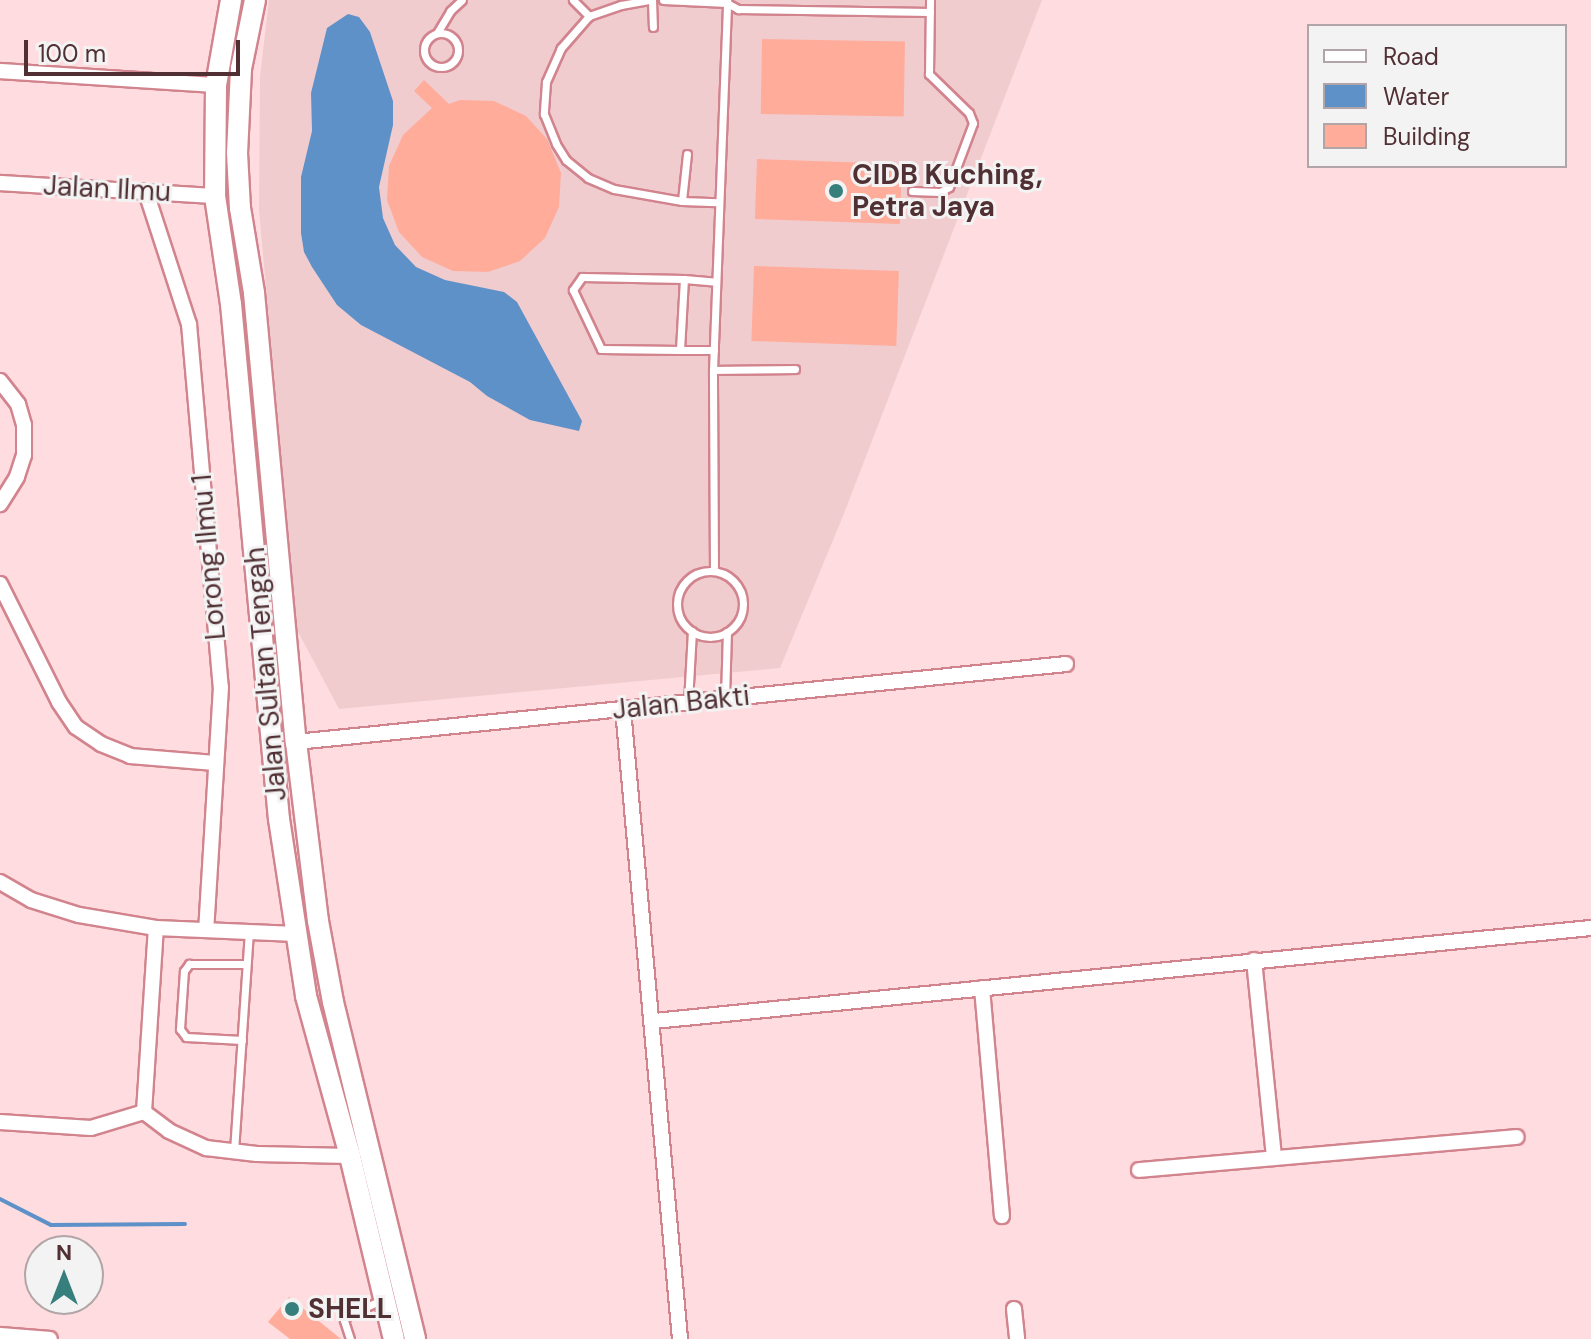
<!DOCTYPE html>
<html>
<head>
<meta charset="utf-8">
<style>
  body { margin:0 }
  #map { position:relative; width:1591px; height:1339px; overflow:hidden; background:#ffdcdf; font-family:"DM Sans",sans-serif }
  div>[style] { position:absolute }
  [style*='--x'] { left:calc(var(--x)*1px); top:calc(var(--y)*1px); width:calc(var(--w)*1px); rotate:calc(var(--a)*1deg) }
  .built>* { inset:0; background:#f1cccf }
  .water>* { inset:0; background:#5f91c9 }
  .stream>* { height:4px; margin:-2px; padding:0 2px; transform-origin:2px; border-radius:2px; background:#5f91c9 }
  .building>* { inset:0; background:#ffac9b; transform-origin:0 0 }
  .roads { filter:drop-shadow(2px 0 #d2848e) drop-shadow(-2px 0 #d2848e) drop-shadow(0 2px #d2848e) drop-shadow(0 -2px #d2848e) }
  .lane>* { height:7px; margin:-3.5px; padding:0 3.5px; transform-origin:3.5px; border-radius:3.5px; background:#fff }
  .lane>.ring { margin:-3.5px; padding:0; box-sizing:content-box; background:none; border:7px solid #fff; border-radius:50% }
  .street>* { height:14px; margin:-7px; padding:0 7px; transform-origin:7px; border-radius:7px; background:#fff }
  .secondary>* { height:20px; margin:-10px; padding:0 10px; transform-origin:10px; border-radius:10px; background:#fff }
  .dots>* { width:22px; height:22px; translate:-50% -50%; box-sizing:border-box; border:4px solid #f3f3f3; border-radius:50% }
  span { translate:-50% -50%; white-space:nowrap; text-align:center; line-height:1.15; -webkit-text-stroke:6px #f3f3f3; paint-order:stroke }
  .poi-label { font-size:28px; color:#513034; font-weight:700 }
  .left { translate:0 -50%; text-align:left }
  .street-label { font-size:28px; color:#513034 }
  .legend { position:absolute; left:1307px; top:24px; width:260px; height:144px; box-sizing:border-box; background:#f3f3f3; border:2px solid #b2a5a7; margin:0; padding:10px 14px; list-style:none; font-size:24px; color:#513034 }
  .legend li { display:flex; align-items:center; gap:16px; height:40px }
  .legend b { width:40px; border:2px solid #b2a5a7 }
  .north { position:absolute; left:24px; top:1235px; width:80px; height:80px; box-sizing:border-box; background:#f3f3f3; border:2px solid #b2a5a7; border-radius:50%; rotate:0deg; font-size:22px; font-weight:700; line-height:32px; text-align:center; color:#513034 }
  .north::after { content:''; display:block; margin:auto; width:28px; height:36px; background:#367f7c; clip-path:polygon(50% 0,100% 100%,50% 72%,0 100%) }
  .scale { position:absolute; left:24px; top:40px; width:216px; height:36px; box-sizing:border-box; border:4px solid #513034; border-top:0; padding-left:10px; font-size:24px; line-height:28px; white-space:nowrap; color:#513034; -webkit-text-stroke:6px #f3f3f3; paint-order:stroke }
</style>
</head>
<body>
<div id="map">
  <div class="built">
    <div style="clip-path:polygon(269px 0,1042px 0,843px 516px,780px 668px,339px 709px,297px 630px,259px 210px,260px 77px)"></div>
  </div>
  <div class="water">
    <div style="clip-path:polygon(348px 14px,359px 17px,370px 32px,393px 101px,393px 125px,379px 187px,383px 218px,395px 245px,416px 267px,445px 280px,504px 292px,517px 302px,582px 421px,579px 431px,530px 420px,487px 396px,470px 382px,361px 325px,337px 305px,312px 267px,304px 252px,301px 233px,301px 177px,312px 131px,311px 93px,327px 28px)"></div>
  </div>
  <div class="stream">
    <div style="--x:0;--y:1199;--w:57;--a:27"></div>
    <div style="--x:51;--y:1225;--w:134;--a:-0.4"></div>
  </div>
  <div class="building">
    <div style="left:762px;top:39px;width:143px;height:75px;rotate:1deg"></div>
    <div style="clip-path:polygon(424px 80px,449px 104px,460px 100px,494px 101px,526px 116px,547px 139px,561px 173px,559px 207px,545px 238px,520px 261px,488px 272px,453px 271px,422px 257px,399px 232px,387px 200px,389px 166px,403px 135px,432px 108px,414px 91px)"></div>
    <div style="left:757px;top:159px;width:145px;height:60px;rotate:2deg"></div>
    <div style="left:754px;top:266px;width:145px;height:75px;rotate:2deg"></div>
    <div style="clip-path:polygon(289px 1297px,341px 1339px,290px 1339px,268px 1322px)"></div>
  </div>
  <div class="roads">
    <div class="lane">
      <div style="--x:573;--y:0;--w:23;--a:45"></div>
      <div style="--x:589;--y:16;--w:34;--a:-19"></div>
      <div style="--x:621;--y:5;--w:28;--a:-10"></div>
      <div style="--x:652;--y:0;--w:27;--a:88"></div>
      <div style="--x:663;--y:0;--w:64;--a:2.7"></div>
      <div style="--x:727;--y:3;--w:13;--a:29"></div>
      <div style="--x:738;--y:9;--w:192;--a:0.9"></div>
      <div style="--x:589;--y:16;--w:43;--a:131.2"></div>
      <div style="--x:561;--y:48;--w:37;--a:114"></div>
      <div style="--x:546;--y:82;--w:32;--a:94"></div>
      <div style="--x:544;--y:114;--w:32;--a:68"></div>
      <div style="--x:556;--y:144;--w:19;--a:58"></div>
      <div style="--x:566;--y:160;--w:28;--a:39"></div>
      <div style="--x:588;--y:178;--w:28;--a:23"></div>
      <div style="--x:614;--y:189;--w:69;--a:10"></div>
      <div class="ring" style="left:424px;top:33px;width:27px;height:27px"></div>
      <div style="--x:437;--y:33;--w:26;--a:-59"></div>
      <div style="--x:450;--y:11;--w:16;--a:-43"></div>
      <div style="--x:687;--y:154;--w:47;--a:96.1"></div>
      <div style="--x:682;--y:201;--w:35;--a:2"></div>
      <div style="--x:912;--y:191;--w:28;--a:2"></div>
      <div style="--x:940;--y:192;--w:10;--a:-29"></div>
      <div style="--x:949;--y:187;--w:68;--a:-69.4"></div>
      <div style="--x:973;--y:123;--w:11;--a:-112"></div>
      <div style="--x:969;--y:113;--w:56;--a:-135.7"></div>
      <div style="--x:929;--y:74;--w:74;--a:-89.2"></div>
      <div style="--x:684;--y:279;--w:102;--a:-178.9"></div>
      <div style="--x:582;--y:277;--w:16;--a:125"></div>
      <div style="--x:573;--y:290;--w:65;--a:64.6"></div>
      <div style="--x:601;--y:349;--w:79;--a:0.7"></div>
      <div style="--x:680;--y:350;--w:71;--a:-86.8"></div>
      <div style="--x:684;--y:279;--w:32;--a:5"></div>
      <div style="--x:680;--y:350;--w:34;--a:0"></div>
      <div style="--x:713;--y:370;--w:82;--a:-0.7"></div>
      <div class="ring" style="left:677px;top:571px;width:59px;height:59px"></div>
      <div style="--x:714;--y:571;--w:201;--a:-90.3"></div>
      <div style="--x:713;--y:370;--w:370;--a:-87.8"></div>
      <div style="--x:725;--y:698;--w:66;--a:-88.3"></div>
      <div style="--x:688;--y:702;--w:71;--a:-86.8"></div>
      <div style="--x:242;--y:1040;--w:56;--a:-176.9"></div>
      <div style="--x:186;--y:1037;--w:10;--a:-127"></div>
      <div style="--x:180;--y:1029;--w:58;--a:-86.1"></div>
      <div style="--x:184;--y:971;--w:9;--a:-54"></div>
      <div style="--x:189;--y:964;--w:57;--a:0"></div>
      <div style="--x:234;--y:1151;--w:220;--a:-86.1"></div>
      <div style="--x:350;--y:1339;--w:20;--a:-108"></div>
      <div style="--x:344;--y:1320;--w:6;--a:-51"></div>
      <div style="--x:348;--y:1315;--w:39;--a:-24"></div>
    </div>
    <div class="street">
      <div style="--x:0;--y:71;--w:216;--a:3.7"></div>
      <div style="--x:0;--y:183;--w:215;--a:3.5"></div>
      <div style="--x:146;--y:192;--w:139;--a:72"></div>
      <div style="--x:189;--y:324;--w:364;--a:85"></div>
      <div style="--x:221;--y:687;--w:242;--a:93.5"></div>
      <div style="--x:0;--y:381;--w:29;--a:52"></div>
      <div style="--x:18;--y:404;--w:22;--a:74"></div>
      <div style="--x:24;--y:425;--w:30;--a:90"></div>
      <div style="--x:24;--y:455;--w:23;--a:108"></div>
      <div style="--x:17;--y:477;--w:32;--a:122"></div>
      <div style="--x:0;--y:584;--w:132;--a:63.4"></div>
      <div style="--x:59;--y:702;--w:30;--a:56"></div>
      <div style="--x:76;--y:727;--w:30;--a:34"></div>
      <div style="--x:101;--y:744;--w:31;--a:22"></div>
      <div style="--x:130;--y:756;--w:85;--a:4.7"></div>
      <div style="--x:623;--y:709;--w:633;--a:84.83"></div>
      <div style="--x:296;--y:742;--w:774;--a:-5.78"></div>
      <div style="--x:0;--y:882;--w:36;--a:30"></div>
      <div style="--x:31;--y:900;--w:50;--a:17.4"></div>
      <div style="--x:79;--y:915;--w:78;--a:9.6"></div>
      <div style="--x:156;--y:928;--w:140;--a:2.5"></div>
      <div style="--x:1254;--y:960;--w:199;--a:84.2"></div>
      <div style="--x:982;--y:988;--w:229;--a:85"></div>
      <div style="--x:654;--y:1021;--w:942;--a:-5.67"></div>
      <div style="--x:144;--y:1112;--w:184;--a:-86.3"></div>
      <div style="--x:0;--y:1122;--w:91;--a:3.8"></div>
      <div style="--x:91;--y:1128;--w:55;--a:-16.8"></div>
      <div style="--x:144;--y:1112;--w:31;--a:37"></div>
      <div style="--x:169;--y:1131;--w:41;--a:24.7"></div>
      <div style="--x:206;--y:1148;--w:51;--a:6.7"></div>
      <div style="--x:257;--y:1154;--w:93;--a:1.2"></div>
      <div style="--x:1139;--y:1170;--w:379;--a:-5"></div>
      <div style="--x:1014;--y:1309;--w:30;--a:84"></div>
      <div style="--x:0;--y:1335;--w:50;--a:4.6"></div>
    </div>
    <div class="secondary">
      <div style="--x:231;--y:0;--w:86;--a:100"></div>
      <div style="--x:216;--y:85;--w:111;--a:90.5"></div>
      <div style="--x:215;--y:196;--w:109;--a:81.6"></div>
      <div style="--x:231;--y:304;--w:517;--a:84.68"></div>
      <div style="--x:279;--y:819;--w:179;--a:81.3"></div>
      <div style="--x:306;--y:996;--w:166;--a:74.6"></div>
      <div style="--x:350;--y:1156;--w:188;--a:76.5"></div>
      <div style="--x:255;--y:0;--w:70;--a:101.5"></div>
      <div style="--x:241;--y:69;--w:84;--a:92.7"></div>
      <div style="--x:237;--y:153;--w:55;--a:86.9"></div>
      <div style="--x:240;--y:208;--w:86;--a:80.6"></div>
      <div style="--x:254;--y:293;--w:451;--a:84.7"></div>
      <div style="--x:296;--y:742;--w:180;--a:83"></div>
      <div style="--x:318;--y:921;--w:82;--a:79.5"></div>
      <div style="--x:333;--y:1002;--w:347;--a:76.3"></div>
    </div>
  </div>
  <div class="dots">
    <div style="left:836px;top:191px;background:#367f7c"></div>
    <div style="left:292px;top:1309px;background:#367f7c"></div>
  </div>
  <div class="poi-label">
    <span class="left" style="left:852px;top:191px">CIDB Kuching,<br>Petra Jaya</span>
    <span class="left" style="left:308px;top:1309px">SHELL</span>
  </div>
  <div class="street-label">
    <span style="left:107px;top:189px;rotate:3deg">Jalan Ilmu</span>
    <span style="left:209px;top:557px;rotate:-95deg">Lorong Ilmu 1</span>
    <span style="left:266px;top:674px;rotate:-95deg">Jalan Sultan Tengah</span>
    <span style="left:681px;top:703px;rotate:-6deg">Jalan Bakti</span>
  </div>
  <ul class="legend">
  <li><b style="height:10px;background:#fff"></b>Road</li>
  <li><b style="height:22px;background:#5f91c9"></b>Water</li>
  <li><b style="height:22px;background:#ffac9b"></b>Building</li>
  </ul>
  <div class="north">N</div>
  <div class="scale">100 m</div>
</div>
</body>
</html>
